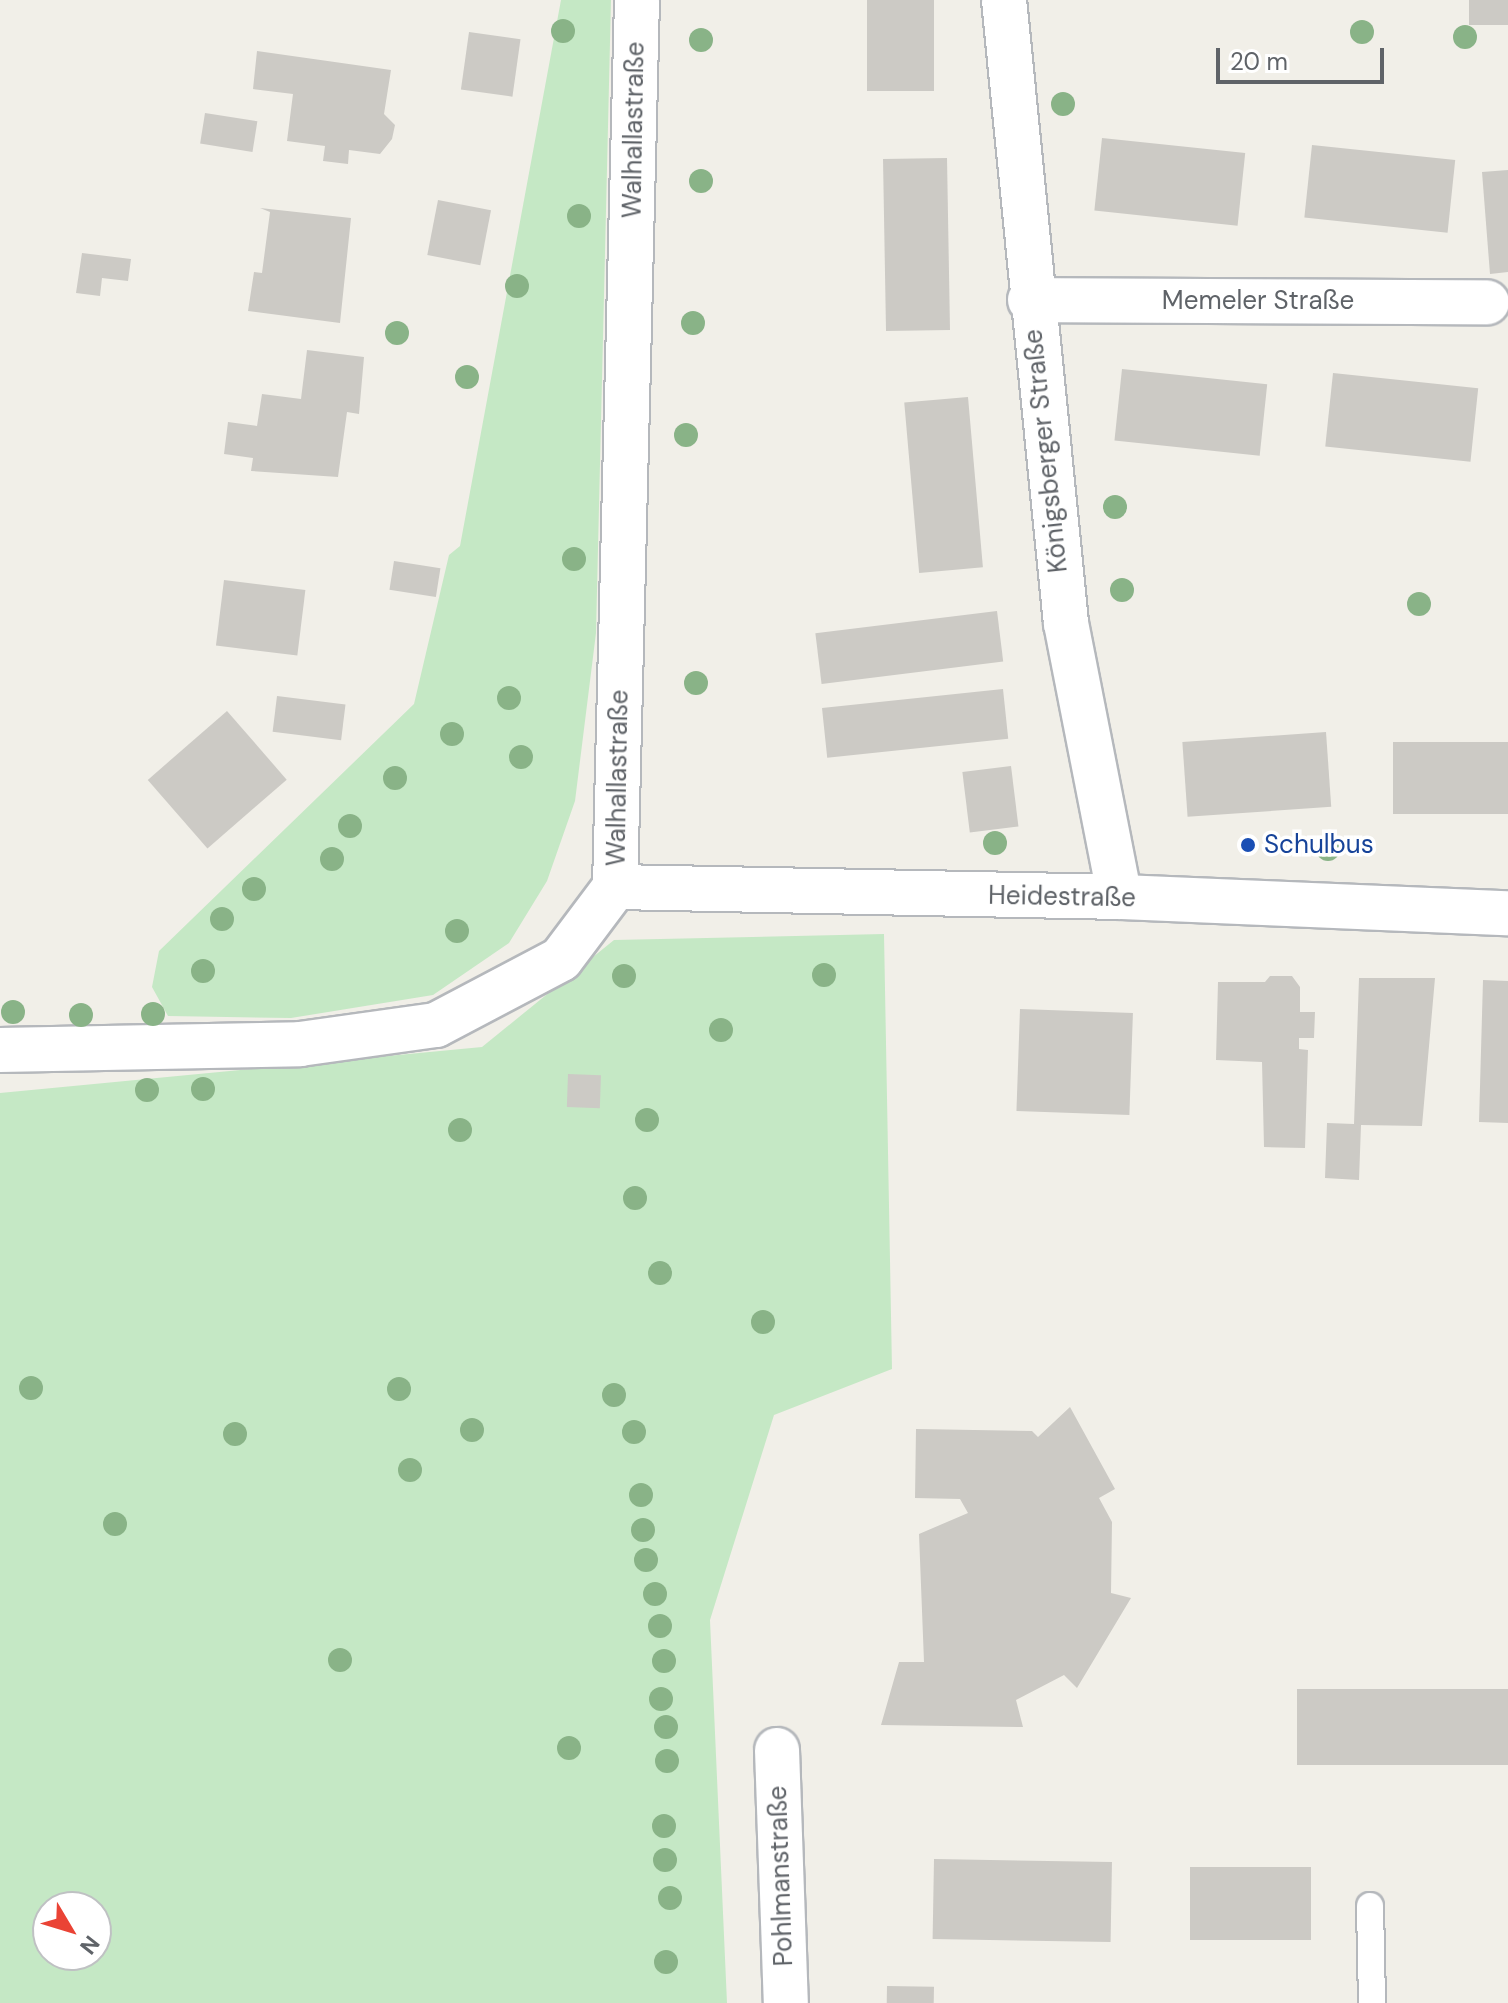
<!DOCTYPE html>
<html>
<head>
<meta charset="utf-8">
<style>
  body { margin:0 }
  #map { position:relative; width:1508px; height:2003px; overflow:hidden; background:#f1efe8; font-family:"DM Sans",sans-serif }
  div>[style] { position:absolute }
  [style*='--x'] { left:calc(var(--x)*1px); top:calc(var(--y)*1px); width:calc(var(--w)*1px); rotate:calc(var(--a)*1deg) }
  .green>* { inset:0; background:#c5e8c5 }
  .building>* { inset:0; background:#cccac5; transform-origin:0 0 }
  .roads { filter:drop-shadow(2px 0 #b5b8bc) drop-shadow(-2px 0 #b5b8bc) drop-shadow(0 2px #b5b8bc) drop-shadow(0 -2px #b5b8bc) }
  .lane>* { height:26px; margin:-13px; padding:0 13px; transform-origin:13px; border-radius:13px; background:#fff }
  .street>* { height:44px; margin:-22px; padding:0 22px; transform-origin:22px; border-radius:22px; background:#fff }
  .trees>* { width:24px; height:24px; margin:-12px; border-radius:50%; background:#89b387 }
  .dots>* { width:22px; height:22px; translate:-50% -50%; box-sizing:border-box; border:4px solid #fff; border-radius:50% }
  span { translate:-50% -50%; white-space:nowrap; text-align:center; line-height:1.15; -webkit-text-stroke:7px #fff; paint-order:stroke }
  .street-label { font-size:26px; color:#5f6368 }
  .transit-label { font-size:26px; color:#164399 }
  .left { translate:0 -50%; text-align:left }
  .north { position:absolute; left:32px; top:1891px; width:80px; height:80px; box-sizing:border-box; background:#fff; border:2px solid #bfc1c3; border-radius:50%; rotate:128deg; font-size:22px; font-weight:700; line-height:32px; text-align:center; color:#5f6368 }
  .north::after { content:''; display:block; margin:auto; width:28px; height:36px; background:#ea4335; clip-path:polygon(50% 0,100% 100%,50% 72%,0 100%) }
  .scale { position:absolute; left:1216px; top:48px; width:168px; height:36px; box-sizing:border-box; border:4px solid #5f6368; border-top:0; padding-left:10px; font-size:24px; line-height:28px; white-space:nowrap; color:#5f6368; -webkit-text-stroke:6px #fff; paint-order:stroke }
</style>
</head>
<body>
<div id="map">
  <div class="green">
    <div style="clip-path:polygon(561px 0,611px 0,596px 633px,575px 801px,547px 881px,509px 943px,433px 995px,291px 1018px,168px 1016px,152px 987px,159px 951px,414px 704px,449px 555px,460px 546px)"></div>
    <div style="clip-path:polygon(evenodd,884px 934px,892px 1369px,774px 1415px,710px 1620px,727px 2003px,0 2003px,0 1093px,482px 1047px,614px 940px,884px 934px,48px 1907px,96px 1907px,96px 1955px,48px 1955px,48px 1907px)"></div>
  </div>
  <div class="building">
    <div style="left:867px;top:0;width:67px;height:91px"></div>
    <div style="left:1469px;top:0;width:39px;height:25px"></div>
    <div style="left:469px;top:32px;width:52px;height:58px;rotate:8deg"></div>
    <div style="clip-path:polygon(257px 51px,391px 70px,384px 114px,395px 125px,392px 139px,380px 154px,349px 150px,348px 164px,323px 161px,325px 146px,287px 141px,293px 94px,253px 89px)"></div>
    <div style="left:205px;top:113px;width:53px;height:31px;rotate:9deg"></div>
    <div style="left:1102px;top:138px;width:144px;height:73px;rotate:6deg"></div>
    <div style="left:1312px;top:145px;width:144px;height:73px;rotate:6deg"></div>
    <div style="left:947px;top:158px;width:172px;height:64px;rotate:89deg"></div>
    <div style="clip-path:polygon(1508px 170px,1508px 272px,1490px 274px,1482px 172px)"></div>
    <div style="left:438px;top:200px;width:54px;height:56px;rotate:11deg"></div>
    <div style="clip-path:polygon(260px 208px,351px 218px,340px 323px,248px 311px,254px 272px,262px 273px,270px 212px)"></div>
    <div style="clip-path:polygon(82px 253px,131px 259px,128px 281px,102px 278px,100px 296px,76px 293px)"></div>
    <div style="clip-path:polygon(307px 350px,364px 357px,359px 414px,347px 412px,338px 477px,251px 471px,253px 458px,224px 454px,228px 422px,257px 426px,262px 394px,301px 399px)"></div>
    <div style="left:1122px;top:369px;width:146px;height:72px;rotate:6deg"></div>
    <div style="left:1333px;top:373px;width:146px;height:74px;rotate:6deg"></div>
    <div style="left:968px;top:397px;width:171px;height:64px;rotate:85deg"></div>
    <div style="left:394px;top:561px;width:47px;height:29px;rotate:9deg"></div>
    <div style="left:224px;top:580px;width:82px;height:66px;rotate:7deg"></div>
    <div style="left:997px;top:611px;width:51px;height:183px;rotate:83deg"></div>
    <div style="left:1003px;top:689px;width:50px;height:182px;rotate:84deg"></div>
    <div style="left:277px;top:696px;width:69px;height:36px;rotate:7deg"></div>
    <div style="left:227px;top:711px;width:91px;height:105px;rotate:49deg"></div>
    <div style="left:1326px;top:732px;width:75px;height:144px;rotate:86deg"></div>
    <div style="left:1508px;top:742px;width:72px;height:115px;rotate:90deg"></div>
    <div style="left:1011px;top:766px;width:61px;height:49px;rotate:83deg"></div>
    <div style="clip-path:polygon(1270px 976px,1292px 976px,1300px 987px,1300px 1012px,1315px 1012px,1314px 1038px,1299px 1038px,1299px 1049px,1308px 1050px,1305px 1148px,1264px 1147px,1262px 1062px,1216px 1060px,1218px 982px,1265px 982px)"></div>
    <div style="clip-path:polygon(1359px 978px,1435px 978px,1422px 1126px,1361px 1125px,1359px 1180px,1325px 1178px,1327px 1123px,1354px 1124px)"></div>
    <div style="clip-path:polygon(1483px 980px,1508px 981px,1508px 1123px,1479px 1122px)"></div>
    <div style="left:1020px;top:1009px;width:113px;height:102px;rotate:2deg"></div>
    <div style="left:568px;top:1074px;width:33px;height:33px;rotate:2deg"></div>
    <div style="clip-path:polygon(1070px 1407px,1115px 1489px,1099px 1498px,1112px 1522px,1111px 1593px,1131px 1598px,1077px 1688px,1064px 1675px,1016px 1700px,1023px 1727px,881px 1725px,899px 1662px,924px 1662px,919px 1534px,968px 1513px,960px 1499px,915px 1498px,916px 1429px,1032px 1431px,1038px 1437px)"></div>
    <div style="left:1297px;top:1689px;width:211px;height:76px"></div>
    <div style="left:934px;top:1859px;width:178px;height:80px;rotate:1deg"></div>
    <div style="left:1190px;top:1867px;width:121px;height:73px"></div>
    <div style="left:887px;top:1986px;width:47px;height:17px;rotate:1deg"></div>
  </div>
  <div class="roads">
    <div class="lane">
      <div style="--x:1370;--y:1906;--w:97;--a:88.8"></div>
    </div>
    <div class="street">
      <div style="--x:1004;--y:0;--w:626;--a:84.32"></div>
      <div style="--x:1066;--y:623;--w:279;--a:78.9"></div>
      <div style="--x:1030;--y:300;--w:457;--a:0.3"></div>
      <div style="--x:615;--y:887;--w:505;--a:1.13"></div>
      <div style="--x:1120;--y:897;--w:388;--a:2.4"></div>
      <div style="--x:0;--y:1050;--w:300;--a:-1.1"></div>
      <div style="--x:300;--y:1044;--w:137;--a:-8"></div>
      <div style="--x:436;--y:1025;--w:141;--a:-27.8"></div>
      <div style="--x:561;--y:959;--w:90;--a:-53.1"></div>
      <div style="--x:615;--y:887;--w:887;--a:-88.58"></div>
      <div style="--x:777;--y:1750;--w:253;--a:88"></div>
    </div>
  </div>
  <div class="trees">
    <div style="left:563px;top:31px"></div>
    <div style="left:1362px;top:32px"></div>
    <div style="left:1465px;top:37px"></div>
    <div style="left:701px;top:40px"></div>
    <div style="left:1063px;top:104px"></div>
    <div style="left:701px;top:181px"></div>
    <div style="left:579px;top:216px"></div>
    <div style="left:517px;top:286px"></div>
    <div style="left:693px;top:323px"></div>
    <div style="left:397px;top:333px"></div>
    <div style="left:467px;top:377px"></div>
    <div style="left:686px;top:435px"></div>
    <div style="left:1115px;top:507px"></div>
    <div style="left:574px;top:559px"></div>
    <div style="left:1122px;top:590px"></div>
    <div style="left:1419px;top:604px"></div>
    <div style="left:696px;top:683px"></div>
    <div style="left:509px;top:698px"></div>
    <div style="left:452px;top:734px"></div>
    <div style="left:521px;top:757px"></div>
    <div style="left:395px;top:778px"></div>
    <div style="left:350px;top:826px"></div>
    <div style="left:995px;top:843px"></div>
    <div style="left:1328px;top:849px"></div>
    <div style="left:332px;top:859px"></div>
    <div style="left:254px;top:889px"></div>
    <div style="left:222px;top:919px"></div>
    <div style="left:457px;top:931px"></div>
    <div style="left:203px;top:971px"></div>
    <div style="left:824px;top:975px"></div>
    <div style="left:624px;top:976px"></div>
    <div style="left:13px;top:1012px"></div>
    <div style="left:153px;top:1014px"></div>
    <div style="left:81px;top:1015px"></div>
    <div style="left:721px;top:1030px"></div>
    <div style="left:203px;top:1089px"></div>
    <div style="left:147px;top:1090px"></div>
    <div style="left:647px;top:1120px"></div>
    <div style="left:460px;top:1130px"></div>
    <div style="left:635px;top:1198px"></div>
    <div style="left:660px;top:1273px"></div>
    <div style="left:763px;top:1322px"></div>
    <div style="left:31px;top:1388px"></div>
    <div style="left:399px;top:1389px"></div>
    <div style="left:614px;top:1395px"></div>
    <div style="left:472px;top:1430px"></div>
    <div style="left:634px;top:1432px"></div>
    <div style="left:235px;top:1434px"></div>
    <div style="left:410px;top:1470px"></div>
    <div style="left:641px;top:1495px"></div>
    <div style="left:115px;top:1524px"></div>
    <div style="left:643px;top:1530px"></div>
    <div style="left:646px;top:1560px"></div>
    <div style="left:655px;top:1594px"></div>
    <div style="left:660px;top:1626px"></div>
    <div style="left:340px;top:1660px"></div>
    <div style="left:664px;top:1661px"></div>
    <div style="left:661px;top:1699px"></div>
    <div style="left:666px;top:1727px"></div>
    <div style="left:569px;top:1748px"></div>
    <div style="left:667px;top:1761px"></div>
    <div style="left:664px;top:1826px"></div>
    <div style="left:665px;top:1860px"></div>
    <div style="left:670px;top:1898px"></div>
    <div style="left:666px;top:1962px"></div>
  </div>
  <div class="dots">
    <div style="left:1248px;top:845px;background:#1a4fb4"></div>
  </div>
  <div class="street-label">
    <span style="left:634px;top:130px;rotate:-89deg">Walhallastraße</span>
    <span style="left:1258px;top:301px">Memeler Straße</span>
    <span style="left:1046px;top:451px;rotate:-96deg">Königsberger Straße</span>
    <span style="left:618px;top:778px;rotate:-89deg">Walhallastraße</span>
    <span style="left:1062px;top:897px;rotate:1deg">Heidestraße</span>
    <span style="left:781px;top:1876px;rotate:-92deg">Pohlmanstraße</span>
  </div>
  <div class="transit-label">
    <span class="left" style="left:1264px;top:845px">Schulbus</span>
  </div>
  <div class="north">N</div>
  <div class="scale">20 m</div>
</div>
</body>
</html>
